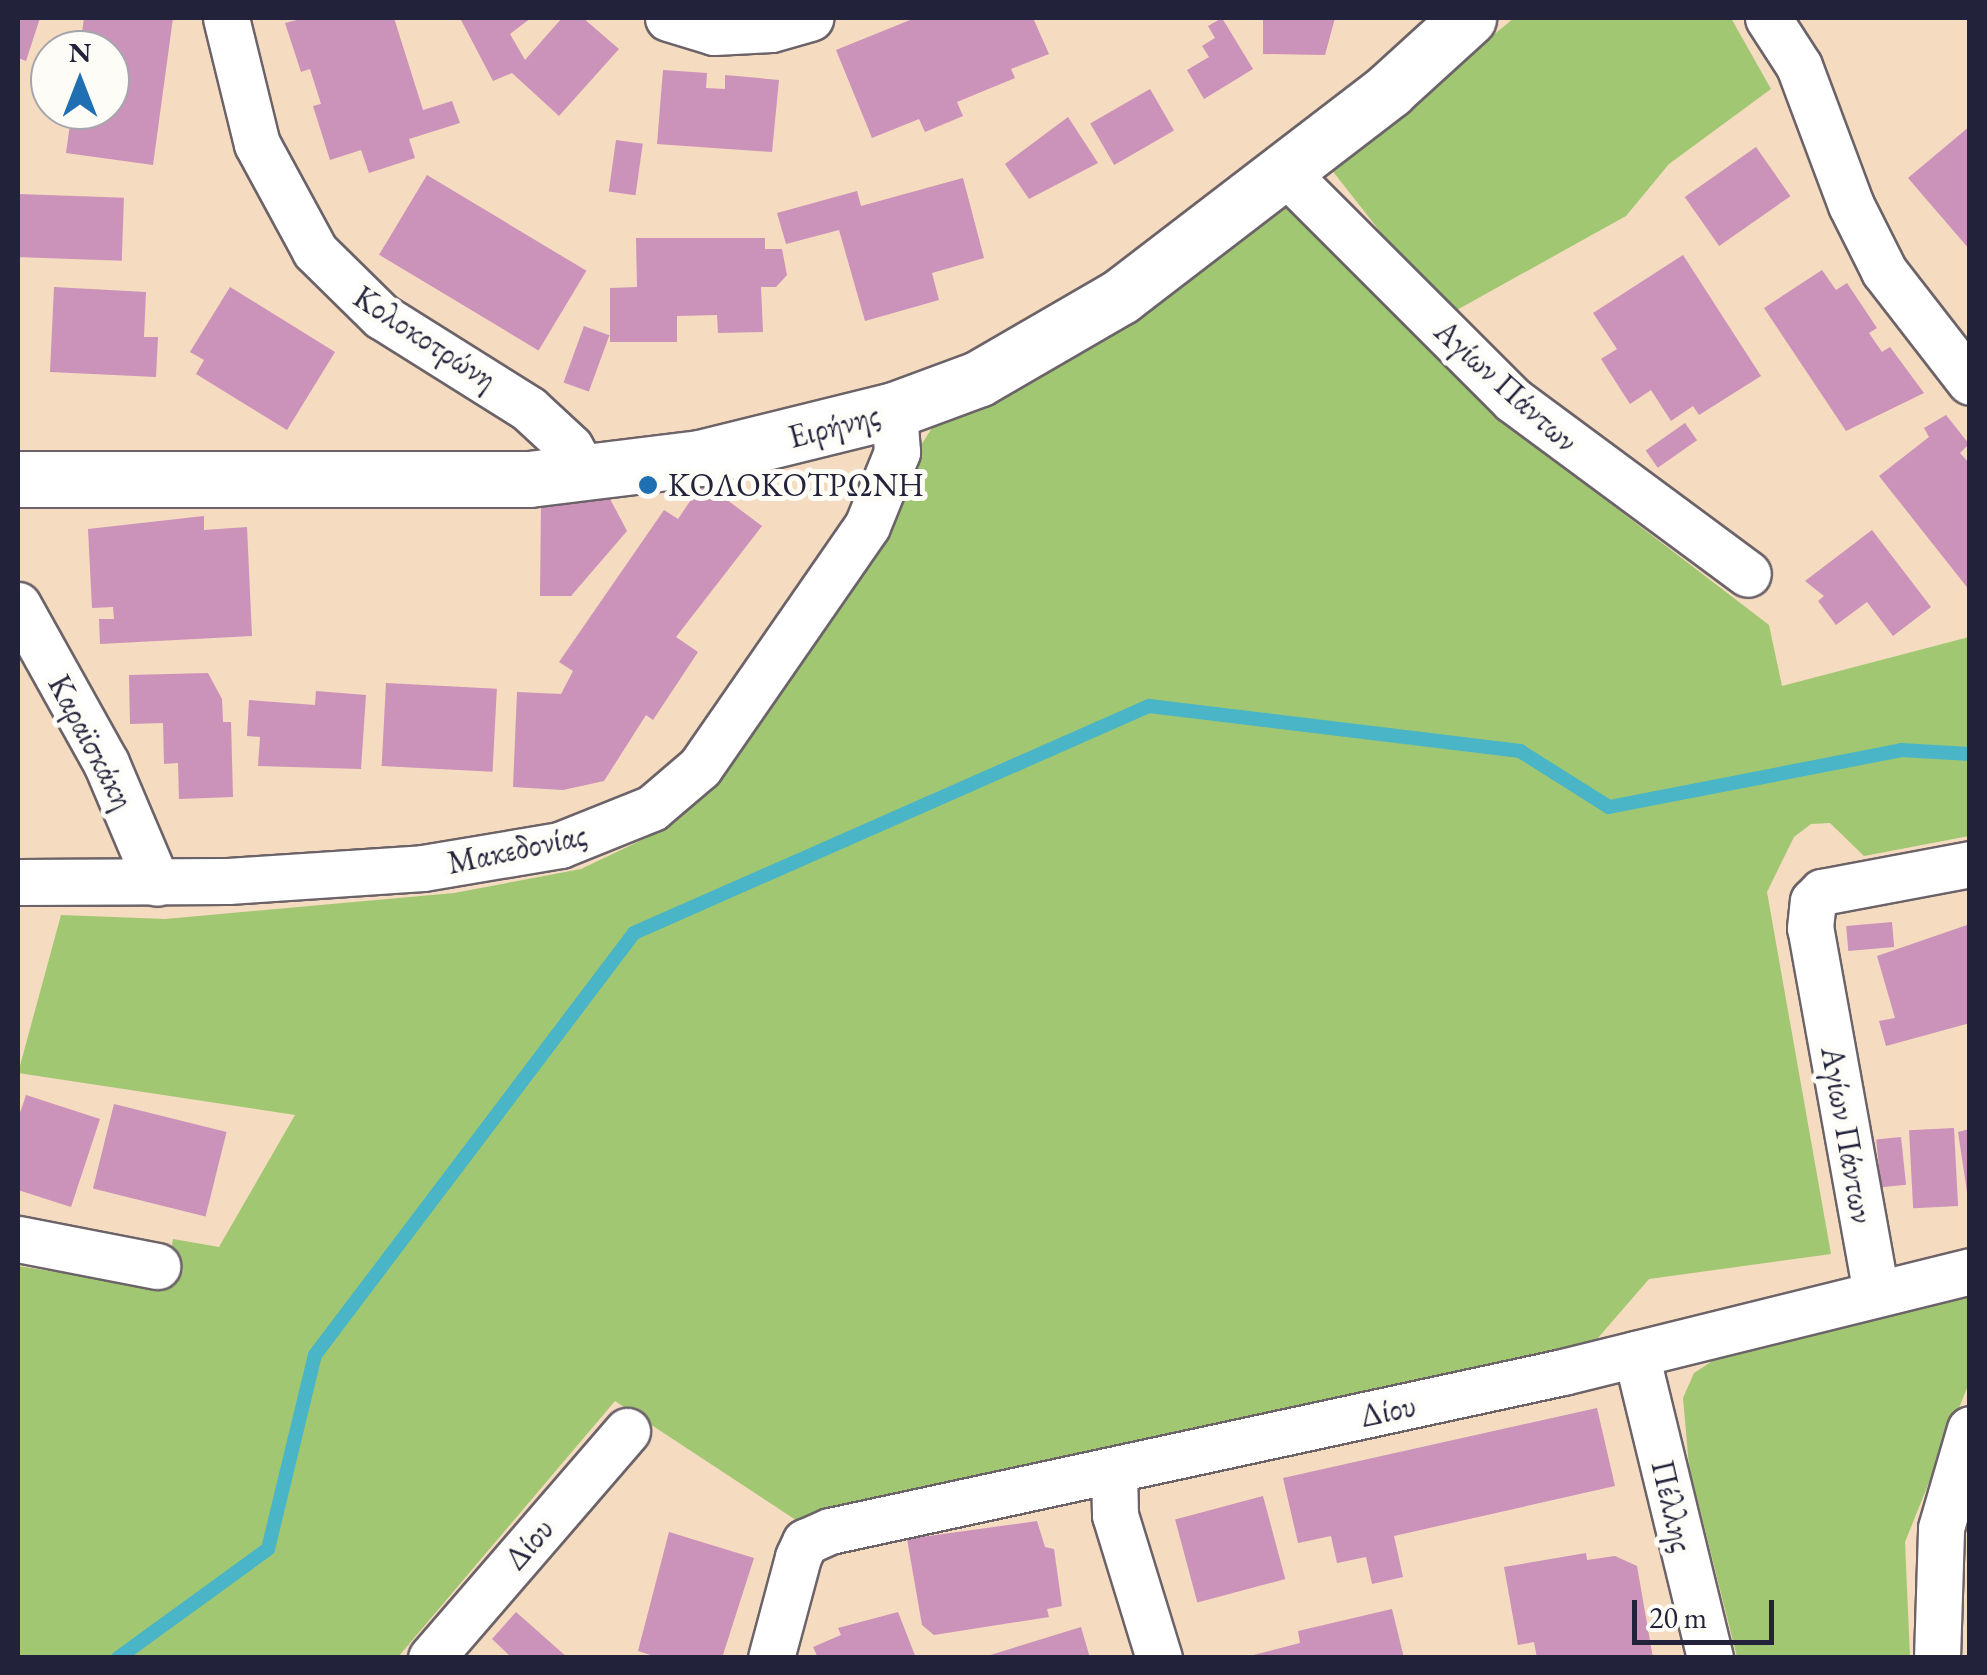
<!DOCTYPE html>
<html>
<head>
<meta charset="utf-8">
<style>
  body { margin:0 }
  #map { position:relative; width:1987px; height:1675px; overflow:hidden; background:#f5dbbf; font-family:"EB Garamond",serif }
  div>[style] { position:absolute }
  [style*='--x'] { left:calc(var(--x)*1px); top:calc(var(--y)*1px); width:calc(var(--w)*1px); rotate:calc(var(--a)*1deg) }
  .green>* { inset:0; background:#a1c772 }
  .stream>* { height:14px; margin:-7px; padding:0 7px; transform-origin:7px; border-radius:7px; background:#49b5c6 }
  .building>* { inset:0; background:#cb92ba; transform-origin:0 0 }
  .roads { filter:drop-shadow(2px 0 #6c6369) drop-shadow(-2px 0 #6c6369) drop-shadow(0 2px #6c6369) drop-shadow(0 -2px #6c6369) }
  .street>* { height:45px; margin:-22.5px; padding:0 22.5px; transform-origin:22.5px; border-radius:22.5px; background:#fff }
  .secondary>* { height:55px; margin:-27.5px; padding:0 27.5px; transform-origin:27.5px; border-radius:27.5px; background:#fff }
  .dots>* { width:28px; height:28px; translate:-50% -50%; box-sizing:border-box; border:5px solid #fdfcf7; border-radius:50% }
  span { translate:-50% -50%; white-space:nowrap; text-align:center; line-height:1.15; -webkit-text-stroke:10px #fdfcf7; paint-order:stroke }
  .street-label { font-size:32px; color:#22223b }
  .poi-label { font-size:32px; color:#22223b }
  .left { translate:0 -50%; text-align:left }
  .frame { position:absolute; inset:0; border:20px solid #22223b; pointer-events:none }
  .north { position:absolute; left:30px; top:30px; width:100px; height:100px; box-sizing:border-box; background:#fdfcf7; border:2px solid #a5a5ac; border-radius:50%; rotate:0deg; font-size:28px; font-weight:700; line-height:40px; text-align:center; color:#22223b }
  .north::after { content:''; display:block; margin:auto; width:35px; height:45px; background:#1f6fb2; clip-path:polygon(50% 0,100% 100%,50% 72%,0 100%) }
  .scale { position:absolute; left:1632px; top:1600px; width:142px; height:45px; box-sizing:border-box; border:5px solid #22223b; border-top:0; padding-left:12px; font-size:30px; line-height:35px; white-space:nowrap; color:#22223b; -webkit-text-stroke:8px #fdfcf7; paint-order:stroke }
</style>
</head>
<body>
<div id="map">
  <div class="green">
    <div style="clip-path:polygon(1514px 18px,1731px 18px,1771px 89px,1669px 164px,1626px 216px,1455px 311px,1397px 253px,1331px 169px)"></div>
    <div style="clip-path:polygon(1289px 200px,1504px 422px,1769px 625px,1782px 686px,1969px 637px,1969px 836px,1864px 856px,1830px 823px,1811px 824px,1794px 837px,1767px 892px,1831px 1254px,1649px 1279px,1591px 1346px,802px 1524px,615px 1401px,398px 1657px,18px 1657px,18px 1266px,165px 1289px,173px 1239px,219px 1247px,295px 1115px,18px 1073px,61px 915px,165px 919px,454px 893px,581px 869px,646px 838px,706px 789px,935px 423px,1013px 391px,1124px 325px)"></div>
    <div style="clip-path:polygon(1969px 1297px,1969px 1383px,1905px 1542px,1910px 1657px,1737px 1657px,1689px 1466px,1683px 1398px,1694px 1373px,1714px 1360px)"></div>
  </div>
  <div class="stream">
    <div style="--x:118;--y:1658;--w:185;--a:-36"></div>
    <div style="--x:268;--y:1549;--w:200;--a:-76.4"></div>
    <div style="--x:315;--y:1355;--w:529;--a:-52.91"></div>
    <div style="--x:634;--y:933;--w:563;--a:-23.79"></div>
    <div style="--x:1149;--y:706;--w:374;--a:6.9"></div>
    <div style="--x:1520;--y:751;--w:105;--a:32.2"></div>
    <div style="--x:1609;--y:807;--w:298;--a:-11"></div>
    <div style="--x:1901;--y:750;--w:69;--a:3.3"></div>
  </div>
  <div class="building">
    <div style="clip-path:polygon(18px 18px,40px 18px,26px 61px,18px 58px)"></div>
    <div style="clip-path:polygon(84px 18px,173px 18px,153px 165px,66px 153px,72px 110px,110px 110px,110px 50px,66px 50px,80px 48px)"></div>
    <div style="clip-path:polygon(304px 18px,394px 18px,423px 110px,452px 101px,460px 123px,409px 139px,415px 158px,369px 173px,361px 150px,330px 160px,313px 106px,321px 104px,310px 69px,301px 72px,285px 23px)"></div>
    <div style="clip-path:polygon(460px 18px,531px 18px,510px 34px,525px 60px,562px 18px,583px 18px,619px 49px,559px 116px,512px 73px,493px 81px)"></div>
    <div style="clip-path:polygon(915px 18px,1033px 18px,1049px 54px,1011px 69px,1015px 78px,957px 102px,963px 116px,925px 132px,919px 119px,872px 138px,836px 50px)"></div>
    <div style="clip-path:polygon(1222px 18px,1253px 69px,1204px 99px,1187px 70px,1209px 57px,1202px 46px,1215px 38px,1208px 26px)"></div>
    <div style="clip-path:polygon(1263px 18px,1335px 18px,1325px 55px,1263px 54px)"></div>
    <div style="clip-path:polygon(663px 70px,707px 73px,706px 88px,725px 89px,725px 75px,779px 80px,772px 152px,657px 144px)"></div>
    <div style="left:1150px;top:89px;width:48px;height:69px;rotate:60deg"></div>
    <div style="clip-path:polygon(1068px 117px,1098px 163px,1029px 199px,1005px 164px)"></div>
    <div style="clip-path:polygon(1970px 126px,1970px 250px,1908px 178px)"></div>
    <div style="left:616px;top:140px;width:27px;height:52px;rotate:8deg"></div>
    <div style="left:1756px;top:147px;width:60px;height:87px;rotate:55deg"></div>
    <div style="left:427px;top:175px;width:186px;height:93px;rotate:31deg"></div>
    <div style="clip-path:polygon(963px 178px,984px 258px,932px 273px,939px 300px,865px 321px,839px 230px,786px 244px,777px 213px,857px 191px,861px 206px)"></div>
    <div style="left:18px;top:194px;width:106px;height:63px;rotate:2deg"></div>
    <div style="clip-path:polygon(636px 238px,765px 238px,765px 249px,782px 249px,787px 275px,776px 287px,761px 287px,763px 332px,718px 333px,717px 315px,677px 316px,677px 342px,610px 342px,610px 288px,637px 287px)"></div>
    <div style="clip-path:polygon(1683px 255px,1761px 376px,1699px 415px,1693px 406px,1671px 421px,1651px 390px,1630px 404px,1601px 359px,1617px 349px,1593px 313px)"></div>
    <div style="clip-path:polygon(1822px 270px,1836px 290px,1847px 283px,1877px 328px,1869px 333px,1882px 352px,1890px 347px,1924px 393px,1846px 431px,1764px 308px)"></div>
    <div style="clip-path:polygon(54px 287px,146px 292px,144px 337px,158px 337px,156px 377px,50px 372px)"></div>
    <div style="clip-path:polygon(230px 287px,335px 352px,287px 430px,196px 374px,204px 360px,190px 352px)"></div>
    <div style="left:584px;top:326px;width:27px;height:60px;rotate:20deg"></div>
    <div style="clip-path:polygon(1946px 415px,1969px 444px,1960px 453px,1970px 464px,1970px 591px,1879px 476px,1929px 437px,1924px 428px)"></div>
    <div style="left:1685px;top:423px;width:21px;height:48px;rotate:55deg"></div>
    <div style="clip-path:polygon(703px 482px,762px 526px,676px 637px,698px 652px,653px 720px,646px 715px,604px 781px,563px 790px,513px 787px,517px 692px,561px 694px,573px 671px,559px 662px,664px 510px,678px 519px)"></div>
    <div style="clip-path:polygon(609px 497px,627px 531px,571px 596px,540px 596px,541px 504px)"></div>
    <div style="clip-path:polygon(204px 516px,204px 530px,247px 527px,252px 636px,100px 644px,99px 619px,114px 619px,113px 607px,92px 608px,88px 529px)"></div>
    <div style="clip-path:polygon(1872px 530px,1931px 607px,1893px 636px,1867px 602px,1836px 625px,1818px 601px,1824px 596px,1805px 581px)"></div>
    <div style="clip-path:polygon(208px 673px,222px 699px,223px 722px,231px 722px,233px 797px,179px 799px,178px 763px,164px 764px,163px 723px,130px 724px,129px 675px)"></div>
    <div style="left:386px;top:683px;width:111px;height:83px;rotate:3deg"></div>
    <div style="clip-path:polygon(316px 691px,366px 695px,361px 769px,258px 766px,260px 737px,247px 736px,249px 700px,315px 705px)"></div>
    <div style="left:1892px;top:922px;width:25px;height:46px;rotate:85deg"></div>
    <div style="clip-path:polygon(1970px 924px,1970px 1023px,1886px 1046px,1879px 1021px,1895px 1018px,1877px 956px)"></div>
    <div style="clip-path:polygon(26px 1095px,100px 1119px,71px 1207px,18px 1190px,18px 1119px)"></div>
    <div style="left:114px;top:1104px;width:116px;height:87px;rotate:14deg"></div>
    <div style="left:1954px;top:1128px;width:78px;height:45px;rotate:87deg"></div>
    <div style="clip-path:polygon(1970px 1129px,1970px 1192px,1967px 1192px,1958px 1132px)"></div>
    <div style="left:1901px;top:1137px;width:48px;height:25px;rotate:84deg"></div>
    <div style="clip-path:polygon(1597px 1408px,1615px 1486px,1394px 1536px,1403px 1577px,1372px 1584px,1366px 1557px,1337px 1563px,1331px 1536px,1298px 1543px,1283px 1478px)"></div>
    <div style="left:1263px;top:1496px;width:86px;height:91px;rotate:75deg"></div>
    <div style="clip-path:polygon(1037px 1521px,1045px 1547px,1054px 1549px,1062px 1606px,1047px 1609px,1049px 1617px,934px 1635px,922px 1625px,907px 1539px)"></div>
    <div style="clip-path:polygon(669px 1532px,754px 1558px,722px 1658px,660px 1658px,638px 1651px)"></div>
    <div style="clip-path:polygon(1586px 1553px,1587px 1560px,1615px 1556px,1637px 1566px,1653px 1658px,1537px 1658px,1534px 1642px,1518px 1645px,1504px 1567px)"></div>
    <div style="clip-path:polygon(1392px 1609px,1404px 1658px,1242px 1658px,1300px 1643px,1298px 1631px)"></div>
    <div style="clip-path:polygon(516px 1612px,568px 1658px,512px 1658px,492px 1639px)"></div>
    <div style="clip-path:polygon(898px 1612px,916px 1658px,818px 1658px,813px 1647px,841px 1635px,838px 1628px)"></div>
    <div style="clip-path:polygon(1081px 1627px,1090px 1658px,984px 1658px,984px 1657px)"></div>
  </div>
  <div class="roads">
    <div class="street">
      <div style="--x:226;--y:18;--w:130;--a:76.2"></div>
      <div style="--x:257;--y:144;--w:122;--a:61.5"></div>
      <div style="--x:315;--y:251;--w:93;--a:44.6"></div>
      <div style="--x:381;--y:316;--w:175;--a:32.1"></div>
      <div style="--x:529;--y:409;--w:56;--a:42.8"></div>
      <div style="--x:570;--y:447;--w:31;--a:61"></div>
      <div style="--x:668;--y:18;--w:48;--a:16.9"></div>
      <div style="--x:714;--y:32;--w:57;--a:-3"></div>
      <div style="--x:771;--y:29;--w:41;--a:-15.8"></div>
      <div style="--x:1768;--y:18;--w:57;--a:57.1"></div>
      <div style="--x:1799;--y:66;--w:148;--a:69.5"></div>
      <div style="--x:1851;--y:205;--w:74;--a:63.4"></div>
      <div style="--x:1884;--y:271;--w:140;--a:52.2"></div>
      <div style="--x:1285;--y:172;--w:322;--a:45"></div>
      <div style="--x:1513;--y:400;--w:292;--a:36.5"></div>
      <div style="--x:18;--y:605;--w:181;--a:60.9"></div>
      <div style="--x:106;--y:763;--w:130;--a:67"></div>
      <div style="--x:18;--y:882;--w:210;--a:-0.3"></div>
      <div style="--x:228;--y:881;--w:195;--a:-3.8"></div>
      <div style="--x:423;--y:868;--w:139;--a:-9.5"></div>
      <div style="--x:560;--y:845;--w:99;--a:-21.9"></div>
      <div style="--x:652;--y:808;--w:63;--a:-40.5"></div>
      <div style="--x:700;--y:767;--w:293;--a:-55.3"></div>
      <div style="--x:867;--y:526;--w:80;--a:-67.9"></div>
      <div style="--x:897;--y:452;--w:42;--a:-94.1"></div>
      <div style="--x:18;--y:1239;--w:142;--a:11"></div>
      <div style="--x:1876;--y:1293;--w:371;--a:-100.2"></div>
      <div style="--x:1810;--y:928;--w:27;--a:-84"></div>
      <div style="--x:1813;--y:901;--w:13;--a:-45"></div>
      <div style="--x:1822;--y:892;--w:151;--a:-10.7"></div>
      <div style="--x:1636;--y:1354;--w:313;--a:76.3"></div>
      <div style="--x:1114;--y:1470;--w:45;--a:88.7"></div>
      <div style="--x:1115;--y:1515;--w:150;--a:72.9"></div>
      <div style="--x:431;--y:1658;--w:300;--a:-49.2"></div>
      <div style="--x:771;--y:1658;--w:105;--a:-75"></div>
      <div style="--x:798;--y:1557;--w:17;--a:-65"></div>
      <div style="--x:805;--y:1542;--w:27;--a:-24"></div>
      <div style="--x:830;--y:1531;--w:750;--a:-12.24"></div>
      <div style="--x:1563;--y:1372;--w:419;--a:-13.9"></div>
      <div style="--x:1937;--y:1658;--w:130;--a:-88.2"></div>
      <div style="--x:1941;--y:1528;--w:103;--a:-73.7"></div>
    </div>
    <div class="secondary">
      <div style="--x:18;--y:479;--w:511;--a:0"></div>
      <div style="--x:529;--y:479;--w:172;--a:-7"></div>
      <div style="--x:700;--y:458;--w:200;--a:-13.9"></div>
      <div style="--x:894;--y:410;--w:90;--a:-20.3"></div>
      <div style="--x:978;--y:379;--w:165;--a:-30.1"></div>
      <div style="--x:1121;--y:296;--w:338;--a:-37.5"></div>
      <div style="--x:1389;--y:90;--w:107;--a:-42.3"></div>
    </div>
  </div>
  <div class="dots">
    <div style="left:648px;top:485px;background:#1f6fb2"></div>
  </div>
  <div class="street-label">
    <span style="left:425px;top:338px;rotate:33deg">Κολοκοτρώνη</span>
    <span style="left:1506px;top:386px;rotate:42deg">Αγίων Πάντων</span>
    <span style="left:834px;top:426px;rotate:-15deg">Ειρήνης</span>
    <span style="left:91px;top:742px;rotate:62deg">Καραϊσκάκη</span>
    <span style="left:517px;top:849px;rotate:-12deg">Μακεδονίας</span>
    <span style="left:1847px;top:1135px;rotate:80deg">Αγίων Πάντων</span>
    <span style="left:1388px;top:1411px;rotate:-12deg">Δίου</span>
    <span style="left:1672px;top:1506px;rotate:77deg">Πέλλης</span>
    <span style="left:529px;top:1544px;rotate:-49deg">Δίου</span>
  </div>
  <div class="poi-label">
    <span class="left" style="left:668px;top:485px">ΚΟΛΟΚΟΤΡΩΝΗ</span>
  </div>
  <div class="frame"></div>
  <div class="north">N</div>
  <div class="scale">20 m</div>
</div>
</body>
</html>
